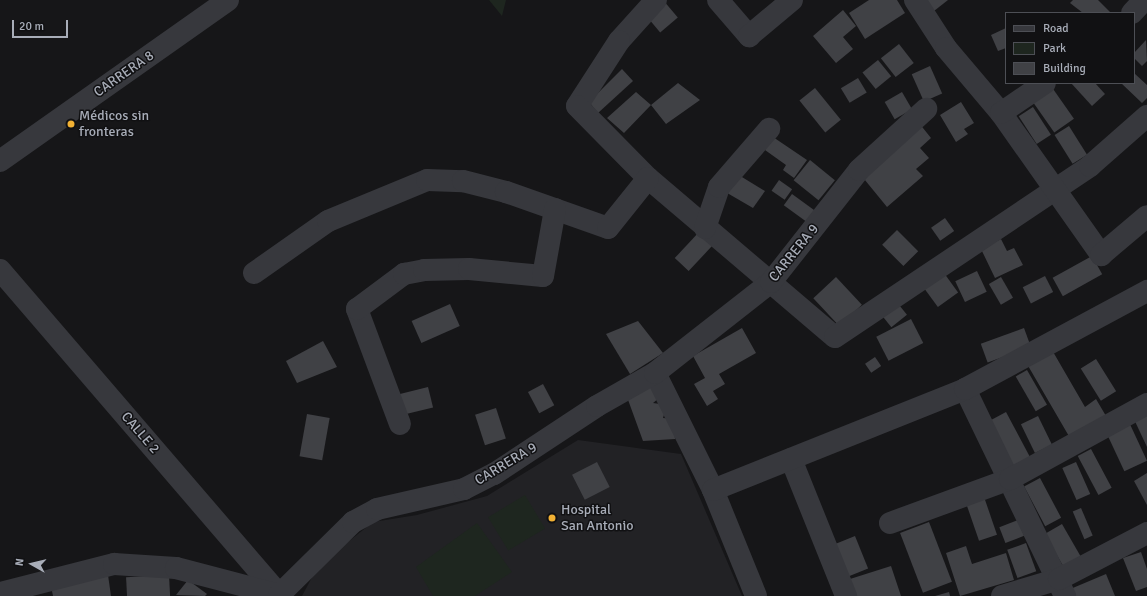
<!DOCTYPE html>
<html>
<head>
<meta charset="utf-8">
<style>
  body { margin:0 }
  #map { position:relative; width:1147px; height:596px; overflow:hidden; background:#161618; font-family:Signika,sans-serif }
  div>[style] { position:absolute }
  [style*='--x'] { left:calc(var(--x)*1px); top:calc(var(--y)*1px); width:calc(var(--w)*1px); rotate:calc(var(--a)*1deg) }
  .built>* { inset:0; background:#222225 }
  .green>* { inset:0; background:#1e261f; transform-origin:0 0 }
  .building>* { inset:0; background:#404145; transform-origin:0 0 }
  .street>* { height:22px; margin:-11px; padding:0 11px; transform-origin:11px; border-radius:11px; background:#37383d }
  .dots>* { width:11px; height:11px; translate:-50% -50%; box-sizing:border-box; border:2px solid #111113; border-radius:50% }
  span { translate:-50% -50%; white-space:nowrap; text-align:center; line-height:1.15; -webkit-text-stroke:3px #111113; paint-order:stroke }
  .street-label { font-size:14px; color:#a8adb8 }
  .poi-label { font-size:14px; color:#a8adb8 }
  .left { translate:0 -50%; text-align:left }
  .legend { position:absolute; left:1005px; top:12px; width:130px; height:72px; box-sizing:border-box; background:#111113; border:1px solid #4d4f55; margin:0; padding:5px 7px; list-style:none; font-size:12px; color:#a8adb8 }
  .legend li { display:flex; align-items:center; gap:8px; height:20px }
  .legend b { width:20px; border:1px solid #4d4f55 }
  .north { position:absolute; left:12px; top:544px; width:40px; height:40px; -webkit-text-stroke:3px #111113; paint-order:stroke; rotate:278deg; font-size:11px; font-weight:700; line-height:16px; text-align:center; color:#a8adb8 }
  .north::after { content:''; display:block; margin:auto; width:14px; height:18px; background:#a8adb8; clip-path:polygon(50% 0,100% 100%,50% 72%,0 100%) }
  .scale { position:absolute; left:12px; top:20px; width:56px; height:18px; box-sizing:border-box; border:2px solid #a8adb8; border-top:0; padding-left:5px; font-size:12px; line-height:14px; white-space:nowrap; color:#a8adb8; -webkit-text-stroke:3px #111113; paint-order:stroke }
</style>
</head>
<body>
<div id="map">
  <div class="built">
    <div style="clip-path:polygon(578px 440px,681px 454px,742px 596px,302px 596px,318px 566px,373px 522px,417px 515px,487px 496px)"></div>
  </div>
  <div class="green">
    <div style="clip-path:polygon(489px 0,506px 0,502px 16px)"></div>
    <div style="left:525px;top:495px;width:39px;height:43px;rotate:59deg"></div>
    <div style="clip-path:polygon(477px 523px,512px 572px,475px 596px,433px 596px,416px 567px)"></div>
  </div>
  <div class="building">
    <div style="left:663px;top:0;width:23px;height:23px;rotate:50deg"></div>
    <div style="clip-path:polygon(869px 0,897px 0,905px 13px,865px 39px,849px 13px)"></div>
    <div style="clip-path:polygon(926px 0,948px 0,934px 11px)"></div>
    <div style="clip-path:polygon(1073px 0,1098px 0,1111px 13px,1083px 13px,1070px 3px)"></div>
    <div style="clip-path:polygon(843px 10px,856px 26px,843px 37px,853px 49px,836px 63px,813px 36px)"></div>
    <div style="clip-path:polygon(1006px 28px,1006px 48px,998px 51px,991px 35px)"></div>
    <div style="clip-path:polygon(1146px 40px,1147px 61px,1142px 66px,1134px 58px,1134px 53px)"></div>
    <div style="left:899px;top:44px;width:24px;height:23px;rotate:52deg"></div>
    <div style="left:878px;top:60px;width:21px;height:20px;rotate:51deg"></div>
    <div style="left:930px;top:66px;width:30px;height:20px;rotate:66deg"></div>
    <div style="clip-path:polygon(622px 69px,633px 81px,598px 113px,589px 102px)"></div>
    <div style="clip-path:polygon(1134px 73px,1147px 85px,1147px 98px,1142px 103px,1121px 83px,1134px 83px)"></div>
    <div style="left:858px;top:78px;width:17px;height:20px;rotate:59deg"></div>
    <div style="clip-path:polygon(678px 83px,700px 100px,666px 124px,651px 105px,624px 133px,607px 118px,636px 92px,651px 105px)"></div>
    <div style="clip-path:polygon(1071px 83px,1095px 83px,1105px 94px,1092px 106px)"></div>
    <div style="left:1051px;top:86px;width:40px;height:24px;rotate:55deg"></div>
    <div style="left:815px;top:88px;width:41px;height:20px;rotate:51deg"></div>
    <div style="left:902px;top:92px;width:20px;height:20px;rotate:60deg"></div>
    <div style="clip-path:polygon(961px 102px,974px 123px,964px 129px,968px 134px,956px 142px,940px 115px)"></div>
    <div style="left:1033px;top:107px;width:33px;height:17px;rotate:57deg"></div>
    <div style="clip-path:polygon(919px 123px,931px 138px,920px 148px,929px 158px,916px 169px,923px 176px,887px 207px,860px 174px)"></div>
    <div style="left:1069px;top:126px;width:34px;height:17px;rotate:58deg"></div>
    <div style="clip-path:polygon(773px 137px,807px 160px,794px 178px,783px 170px,786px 165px,765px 150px)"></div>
    <div style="left:810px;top:160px;width:32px;height:26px;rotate:39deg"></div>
    <div style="clip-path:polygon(737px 174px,765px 191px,753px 208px,722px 190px)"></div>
    <div style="left:779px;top:180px;width:16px;height:13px;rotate:35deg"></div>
    <div style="left:792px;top:194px;width:31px;height:14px;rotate:36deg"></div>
    <div style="left:945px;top:218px;width:16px;height:17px;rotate:55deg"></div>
    <div style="left:897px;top:230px;width:30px;height:21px;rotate:45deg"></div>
    <div style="left:700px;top:231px;width:19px;height:37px;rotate:43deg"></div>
    <div style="clip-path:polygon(1001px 239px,1007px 251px,1014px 248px,1023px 265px,995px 278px,981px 249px)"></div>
    <div style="left:1092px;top:256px;width:21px;height:45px;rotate:61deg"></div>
    <div style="left:977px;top:271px;width:23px;height:24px;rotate:65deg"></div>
    <div style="left:944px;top:273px;width:24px;height:25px;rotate:54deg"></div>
    <div style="left:1045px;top:276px;width:18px;height:25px;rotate:63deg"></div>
    <div style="left:836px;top:277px;width:38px;height:31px;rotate:47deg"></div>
    <div style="left:1001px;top:277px;width:24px;height:14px;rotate:60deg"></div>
    <div style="left:895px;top:300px;width:19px;height:20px;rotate:51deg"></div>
    <div style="left:450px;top:304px;width:24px;height:42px;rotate:66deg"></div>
    <div style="left:911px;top:319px;width:27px;height:39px;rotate:63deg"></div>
    <div style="clip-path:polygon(638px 321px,663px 353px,630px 374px,606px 334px)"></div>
    <div style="clip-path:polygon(742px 328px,756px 353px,719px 374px,725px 384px,713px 391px,718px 399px,707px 406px,694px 384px,705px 378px,693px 356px)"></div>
    <div style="left:1024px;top:328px;width:20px;height:46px;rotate:70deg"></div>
    <div style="clip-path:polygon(323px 341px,337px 367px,297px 383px,286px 361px)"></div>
    <div style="clip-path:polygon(1052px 350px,1085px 407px,1096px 399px,1106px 416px,1070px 438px,1027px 364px)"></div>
    <div style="left:875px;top:357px;width:11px;height:12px;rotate:56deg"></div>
    <div style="left:1096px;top:359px;width:38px;height:18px;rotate:58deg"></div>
    <div style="left:1027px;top:370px;width:40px;height:13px;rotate:60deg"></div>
    <div style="clip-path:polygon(650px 383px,659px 398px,653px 403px,667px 405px,663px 418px,674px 419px,675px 439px,643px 441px,627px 397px)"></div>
    <div style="left:543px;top:384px;width:24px;height:17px;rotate:62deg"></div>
    <div style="left:428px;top:387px;width:21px;height:32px;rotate:76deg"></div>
    <div style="left:496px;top:408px;width:32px;height:22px;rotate:72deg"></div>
    <div style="clip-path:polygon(1147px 410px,1147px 447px,1132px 415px)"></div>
    <div style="left:1006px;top:412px;width:51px;height:19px;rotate:62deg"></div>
    <div style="left:307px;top:414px;width:23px;height:43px;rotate:10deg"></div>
    <div style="left:1038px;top:416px;width:32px;height:19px;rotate:64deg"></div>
    <div style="left:1128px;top:420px;width:45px;height:25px;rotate:65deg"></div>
    <div style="left:1091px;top:449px;width:44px;height:15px;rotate:62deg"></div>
    <div style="left:597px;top:462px;width:28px;height:28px;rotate:63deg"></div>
    <div style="left:1076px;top:462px;width:35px;height:15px;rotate:66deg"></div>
    <div style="clip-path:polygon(1147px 473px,1147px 505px,1134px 481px)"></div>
    <div style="left:1040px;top:478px;width:45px;height:18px;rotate:62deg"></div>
    <div style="left:983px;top:494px;width:43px;height:19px;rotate:71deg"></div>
    <div style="left:1081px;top:508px;width:30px;height:9px;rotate:67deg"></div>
    <div style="left:1018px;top:520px;width:17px;height:20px;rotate:69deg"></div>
    <div style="left:929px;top:522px;width:64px;height:31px;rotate:69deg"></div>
    <div style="left:1062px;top:524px;width:38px;height:20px;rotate:60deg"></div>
    <div style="left:855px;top:536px;width:35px;height:24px;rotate:68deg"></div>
    <div style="left:1026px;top:543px;width:30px;height:20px;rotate:70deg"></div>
    <div style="clip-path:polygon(966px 546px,972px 564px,1006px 553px,1014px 580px,960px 596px,946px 553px)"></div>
    <div style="clip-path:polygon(1141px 552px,1147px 569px,1147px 587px,1136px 591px,1123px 558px)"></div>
    <div style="clip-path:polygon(891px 566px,901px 596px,856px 596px,850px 579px)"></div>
    <div style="clip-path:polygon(1106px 574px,1115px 596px,1071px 596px,1068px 590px)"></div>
    <div style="clip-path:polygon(108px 575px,111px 596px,53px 596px,51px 586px)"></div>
    <div style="left:169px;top:575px;width:21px;height:43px;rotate:87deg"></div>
    <div style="clip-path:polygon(188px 580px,207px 594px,205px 596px,176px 595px)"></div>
    <div style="clip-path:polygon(949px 592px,950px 596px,935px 596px)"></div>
  </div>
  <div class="street">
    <div style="--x:656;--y:0;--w:55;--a:132.1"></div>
    <div style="--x:619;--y:41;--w:77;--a:122.9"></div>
    <div style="--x:577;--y:106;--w:101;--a:45.4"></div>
    <div style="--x:648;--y:178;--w:245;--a:40.4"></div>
    <div style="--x:835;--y:337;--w:307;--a:-33.8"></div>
    <div style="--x:1090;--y:166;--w:76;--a:-41.3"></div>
    <div style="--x:718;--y:0;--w:48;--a:49.3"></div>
    <div style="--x:749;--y:36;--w:56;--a:-39.9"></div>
    <div style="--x:915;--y:0;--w:57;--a:57.1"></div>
    <div style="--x:946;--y:48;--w:85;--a:49.8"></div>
    <div style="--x:1001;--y:113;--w:174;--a:54.8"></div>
    <div style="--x:1101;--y:255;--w:60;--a:-40.3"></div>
    <div style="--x:1132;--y:13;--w:18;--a:-47"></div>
    <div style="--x:1001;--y:113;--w:53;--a:-34.3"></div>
    <div style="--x:0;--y:161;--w:279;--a:-35.2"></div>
    <div style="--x:705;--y:228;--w:43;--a:-71.1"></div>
    <div style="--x:719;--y:187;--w:77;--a:-49.2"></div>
    <div style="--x:0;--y:270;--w:430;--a:49.3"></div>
    <div style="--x:254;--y:273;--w:90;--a:-35.1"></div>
    <div style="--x:328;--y:221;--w:107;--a:-22.5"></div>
    <div style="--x:427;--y:180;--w:36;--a:2"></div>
    <div style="--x:463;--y:181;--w:44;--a:14.3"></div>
    <div style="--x:506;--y:192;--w:108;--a:19.4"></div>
    <div style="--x:608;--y:228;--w:64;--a:-51.3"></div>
    <div style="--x:655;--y:373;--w:131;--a:63.6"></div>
    <div style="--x:713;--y:490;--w:114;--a:67.9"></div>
    <div style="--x:965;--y:389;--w:230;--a:64.2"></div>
    <div style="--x:400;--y:424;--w:123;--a:-110.5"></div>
    <div style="--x:357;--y:309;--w:59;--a:-36.7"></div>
    <div style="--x:404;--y:274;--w:20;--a:-11"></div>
    <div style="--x:424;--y:270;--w:45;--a:-1.3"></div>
    <div style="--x:469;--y:269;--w:74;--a:5.4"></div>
    <div style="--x:543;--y:276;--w:68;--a:-79.8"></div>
    <div style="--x:791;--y:459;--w:148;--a:68.1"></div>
    <div style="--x:713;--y:490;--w:271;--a:-21.8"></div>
    <div style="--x:965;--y:389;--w:207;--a:-28.3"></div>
    <div style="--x:890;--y:523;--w:128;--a:-20.1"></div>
    <div style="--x:1010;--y:479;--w:156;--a:-28.7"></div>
    <div style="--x:0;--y:593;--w:118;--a:-14.3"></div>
    <div style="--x:114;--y:564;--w:62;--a:3.7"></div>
    <div style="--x:176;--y:568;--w:106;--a:14.7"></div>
    <div style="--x:279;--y:595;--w:104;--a:-44.6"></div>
    <div style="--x:353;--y:522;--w:27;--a:-28"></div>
    <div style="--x:377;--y:509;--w:89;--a:-12.9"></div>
    <div style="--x:464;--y:489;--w:34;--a:-27"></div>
    <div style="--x:494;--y:474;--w:123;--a:-33.4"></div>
    <div style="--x:597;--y:406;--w:67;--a:-29.6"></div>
    <div style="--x:655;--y:373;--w:147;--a:-38.1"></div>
    <div style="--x:771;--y:282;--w:142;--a:-51.8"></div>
    <div style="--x:859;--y:170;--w:91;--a:-42.3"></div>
    <div style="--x:1002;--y:596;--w:59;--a:-16.6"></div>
    <div style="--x:1059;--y:579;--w:99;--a:-27.6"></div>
  </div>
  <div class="dots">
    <div style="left:71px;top:124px;background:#f2b134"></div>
    <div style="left:552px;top:518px;background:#f2b134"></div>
  </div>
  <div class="street-label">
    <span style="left:124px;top:74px;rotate:-35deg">CARRERA 8</span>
    <span style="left:794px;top:253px;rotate:-51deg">CARRERA 9</span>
    <span style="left:140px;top:433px;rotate:49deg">CALLE 2</span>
    <span style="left:506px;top:464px;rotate:-31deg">CARRERA 9</span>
  </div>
  <div class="poi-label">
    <span class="left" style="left:79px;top:124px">Médicos sin<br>fronteras</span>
    <span class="left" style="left:561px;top:518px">Hospital<br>San Antonio</span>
  </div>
  <ul class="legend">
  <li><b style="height:5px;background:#37383d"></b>Road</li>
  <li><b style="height:11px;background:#1e261f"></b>Park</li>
  <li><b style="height:11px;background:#404145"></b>Building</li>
  </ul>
  <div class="north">N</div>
  <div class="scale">20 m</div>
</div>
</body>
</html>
